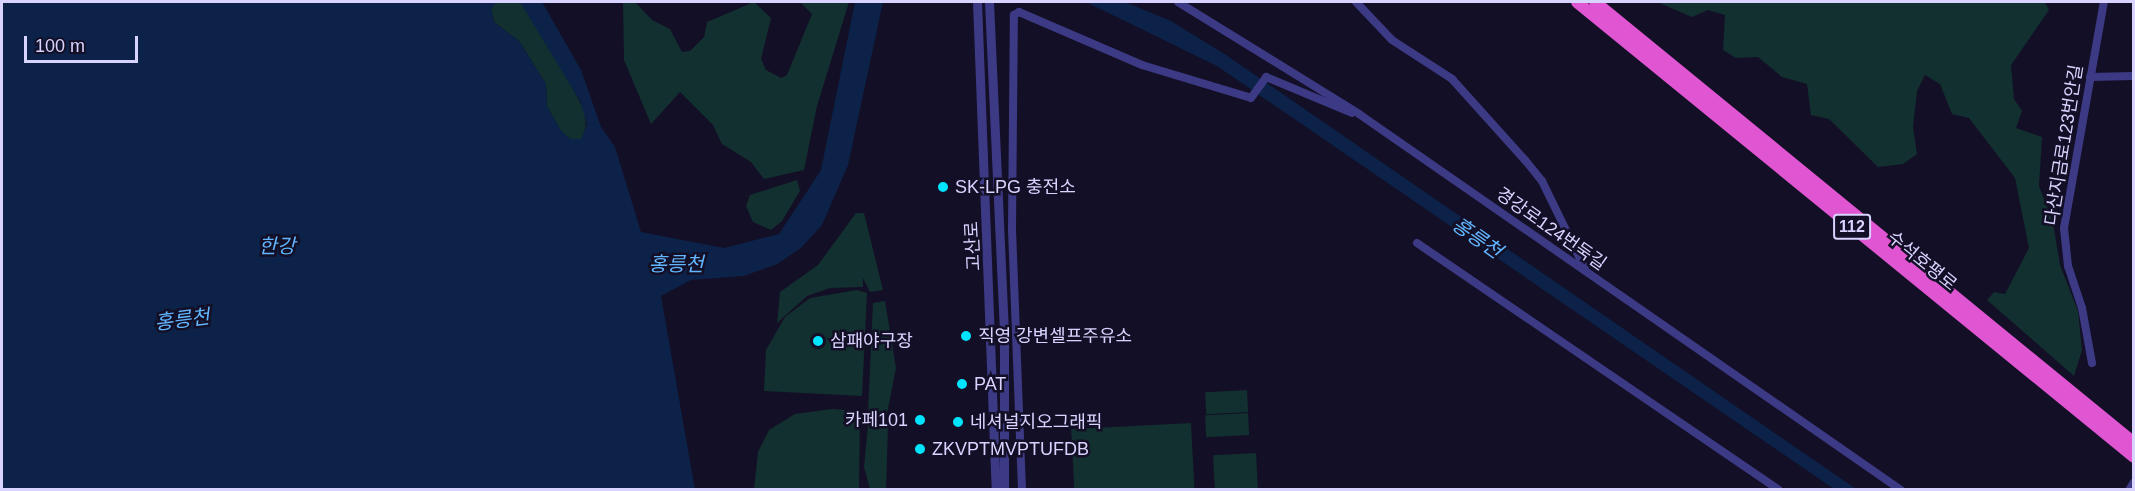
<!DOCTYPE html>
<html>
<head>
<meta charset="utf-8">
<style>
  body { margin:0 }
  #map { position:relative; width:2135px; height:491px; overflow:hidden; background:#130f26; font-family:Arial,"Noto Sans KR",sans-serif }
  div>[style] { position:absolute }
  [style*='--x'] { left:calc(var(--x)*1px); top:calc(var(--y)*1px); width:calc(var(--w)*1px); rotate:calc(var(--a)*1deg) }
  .green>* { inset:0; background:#12302f; transform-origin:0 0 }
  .water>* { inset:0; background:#0c2248 }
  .minor>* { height:8px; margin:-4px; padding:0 4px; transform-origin:4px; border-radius:4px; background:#3d3a85 }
  .tertiary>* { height:9px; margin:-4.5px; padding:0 4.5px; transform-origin:4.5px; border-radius:4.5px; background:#3d3a85 }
  .trunk>* { height:12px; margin:-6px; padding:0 6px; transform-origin:6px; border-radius:6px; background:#e055d1 }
  .dots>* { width:16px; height:16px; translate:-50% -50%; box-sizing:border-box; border:3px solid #130f26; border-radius:50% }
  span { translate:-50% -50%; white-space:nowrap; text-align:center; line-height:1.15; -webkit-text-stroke:5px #130f26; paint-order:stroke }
  .shield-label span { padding:2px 4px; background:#130f26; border:2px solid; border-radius:4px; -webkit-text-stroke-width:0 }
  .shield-label { font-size:16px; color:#d9d4ff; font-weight:700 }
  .street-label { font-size:18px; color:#d9d4ff }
  .poi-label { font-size:18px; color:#d9d4ff }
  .left { translate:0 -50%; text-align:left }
  .right { translate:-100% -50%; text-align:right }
  .water-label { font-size:20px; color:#62b6ff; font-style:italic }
  .frame { position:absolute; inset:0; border:3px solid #d9d4ff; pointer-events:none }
  .scale { position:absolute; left:24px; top:36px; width:114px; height:27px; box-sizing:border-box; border:3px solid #d9d4ff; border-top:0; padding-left:8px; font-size:18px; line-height:21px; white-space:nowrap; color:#d9d4ff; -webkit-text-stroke:4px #130f26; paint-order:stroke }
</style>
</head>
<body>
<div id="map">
  <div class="green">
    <div style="clip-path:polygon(496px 2px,520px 2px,549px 43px,585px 112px,586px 134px,581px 139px,570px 139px,561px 131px,547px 106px,546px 84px,519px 41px,494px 22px,491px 9px)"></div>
    <div style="clip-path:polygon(623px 2px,635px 2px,652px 20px,670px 29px,682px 52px,690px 51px,704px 37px,707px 22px,754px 2px,771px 18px,761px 59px,766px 70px,781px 78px,787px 75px,812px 14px,800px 2px,849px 2px,817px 106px,804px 170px,764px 179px,751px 162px,722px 144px,713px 125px,680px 92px,651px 124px,624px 60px)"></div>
    <div style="clip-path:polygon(1657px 2px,2045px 2px,2049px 10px,2011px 65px,2014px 99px,2022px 111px,2016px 128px,2042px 137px,2039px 186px,2053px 223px,2060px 265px,2078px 311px,2082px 350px,2074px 376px,1987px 300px,1994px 292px,2005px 294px,2029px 248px,2015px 178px,1969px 118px,1952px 114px,1940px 84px,1925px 75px,1917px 91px,1913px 127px,1917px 154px,1903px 164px,1878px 167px,1829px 119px,1811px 115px,1807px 84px,1782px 77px,1758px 57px,1736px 58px,1723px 50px,1725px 15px,1708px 10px,1692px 17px)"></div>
    <div style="clip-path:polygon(797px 180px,800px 191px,782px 221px,771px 230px,753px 222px,746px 206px,750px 195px)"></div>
    <div style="clip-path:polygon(856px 213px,864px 213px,883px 290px,870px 292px,863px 278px,863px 287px,830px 288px,807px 296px,777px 323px,780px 292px,818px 265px)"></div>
    <div style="clip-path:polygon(857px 290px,867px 293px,862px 396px,764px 391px,766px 350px,785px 317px,810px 298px)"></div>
    <div style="clip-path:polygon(885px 301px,896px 368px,887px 414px,868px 413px,873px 303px)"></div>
    <div style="left:1247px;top:390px;width:22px;height:42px;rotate:87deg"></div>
    <div style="clip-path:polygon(832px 409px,860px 411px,859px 489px,754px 489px,758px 452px,769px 430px,795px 414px)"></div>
    <div style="left:1248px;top:413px;width:22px;height:43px;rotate:87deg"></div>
    <div style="left:1191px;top:423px;width:66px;height:120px;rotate:87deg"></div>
    <div style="clip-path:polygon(868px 425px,888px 426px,886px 489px,870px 489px,864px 467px)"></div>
    <div style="left:1256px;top:453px;width:36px;height:43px;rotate:87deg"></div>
  </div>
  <div class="water">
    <div style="clip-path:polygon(2px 2px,496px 2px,491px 9px,494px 22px,519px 41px,546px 84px,547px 106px,561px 131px,570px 139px,581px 139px,587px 124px,580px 101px,520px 2px,542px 2px,581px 70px,601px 127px,615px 147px,641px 232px,724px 248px,779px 234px,821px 170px,855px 2px,883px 2px,848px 165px,822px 225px,801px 248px,777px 264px,744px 276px,691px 280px,661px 296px,695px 490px,2px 489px)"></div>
    <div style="clip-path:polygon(1086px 2px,1125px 2px,1171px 21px,1226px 55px,1856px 489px,1834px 489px,1217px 66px)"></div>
  </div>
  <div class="minor">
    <div style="--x:1178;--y:2;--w:213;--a:31.7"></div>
    <div style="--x:1359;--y:114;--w:660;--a:34.75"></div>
    <div style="--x:1356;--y:2;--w:52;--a:46.5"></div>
    <div style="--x:1392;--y:40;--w:72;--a:33"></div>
    <div style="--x:1452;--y:79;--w:109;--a:48"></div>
    <div style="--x:1525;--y:160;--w:27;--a:51"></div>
    <div style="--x:1542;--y:181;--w:98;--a:64"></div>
    <div style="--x:2090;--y:77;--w:44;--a:-1.3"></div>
    <div style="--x:1417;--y:243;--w:438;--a:34.3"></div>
    <div style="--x:2092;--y:363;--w:56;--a:-100.3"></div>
    <div style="--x:2082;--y:308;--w:44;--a:-108.4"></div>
    <div style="--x:2068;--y:266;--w:38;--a:-96"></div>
    <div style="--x:2064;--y:228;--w:230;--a:-80"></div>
    <div style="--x:1022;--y:490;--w:260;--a:-92.2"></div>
    <div style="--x:1012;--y:230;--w:215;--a:-89.5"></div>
    <div style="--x:1014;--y:15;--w:6;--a:-31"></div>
    <div style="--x:1019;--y:12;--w:134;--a:23.3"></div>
    <div style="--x:1142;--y:65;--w:114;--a:16.8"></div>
    <div style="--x:1251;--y:98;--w:26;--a:-54"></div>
    <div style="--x:1266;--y:77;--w:93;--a:22.7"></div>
    <div style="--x:2129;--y:490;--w:9;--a:-58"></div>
  </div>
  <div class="tertiary">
    <div style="--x:977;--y:2;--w:488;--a:87.8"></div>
    <div style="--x:989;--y:2;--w:334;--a:87.4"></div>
    <div style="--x:1004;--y:336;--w:154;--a:90"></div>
  </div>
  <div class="trunk">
    <div style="--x:1577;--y:2;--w:719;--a:39.24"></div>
    <div style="--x:1595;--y:2;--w:696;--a:39.29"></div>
  </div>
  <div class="dots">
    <div style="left:943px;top:187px;background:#00e5ff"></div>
    <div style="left:966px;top:336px;background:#00e5ff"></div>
    <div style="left:818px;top:341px;background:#00e5ff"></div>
    <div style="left:962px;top:384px;background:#00e5ff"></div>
    <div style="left:920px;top:420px;background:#00e5ff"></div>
    <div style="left:958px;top:422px;background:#00e5ff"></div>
    <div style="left:920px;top:449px;background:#00e5ff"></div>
  </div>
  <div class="shield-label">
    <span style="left:1852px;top:227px">112</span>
  </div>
  <div class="street-label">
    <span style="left:2064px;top:145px;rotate:-81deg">다산지금로123번안길</span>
    <span style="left:1551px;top:229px;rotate:35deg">경강로124번둑길</span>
    <span style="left:973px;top:246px;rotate:-93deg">고산로</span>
    <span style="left:1922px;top:261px;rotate:39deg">수석호평로</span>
  </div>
  <div class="poi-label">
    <span class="left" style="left:955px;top:187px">SK-LPG 충전소</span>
    <span class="left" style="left:978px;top:336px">직영 강변셀프주유소</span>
    <span class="left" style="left:830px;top:341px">삼패야구장</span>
    <span class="left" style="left:974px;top:384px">PAT</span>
    <span class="right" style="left:908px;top:420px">카페101</span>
    <span class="left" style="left:970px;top:422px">네셔널지오그래픽</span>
    <span class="left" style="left:932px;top:449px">ZKVPTMVPTUFDB</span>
  </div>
  <div class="water-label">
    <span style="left:1477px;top:238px;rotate:35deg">홍릉천</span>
    <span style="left:277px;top:246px">한강</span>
    <span style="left:676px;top:264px">홍릉천</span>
    <span style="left:182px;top:320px;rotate:-7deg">홍릉천</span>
  </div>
  <div class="frame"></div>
  <div class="scale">100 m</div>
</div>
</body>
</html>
